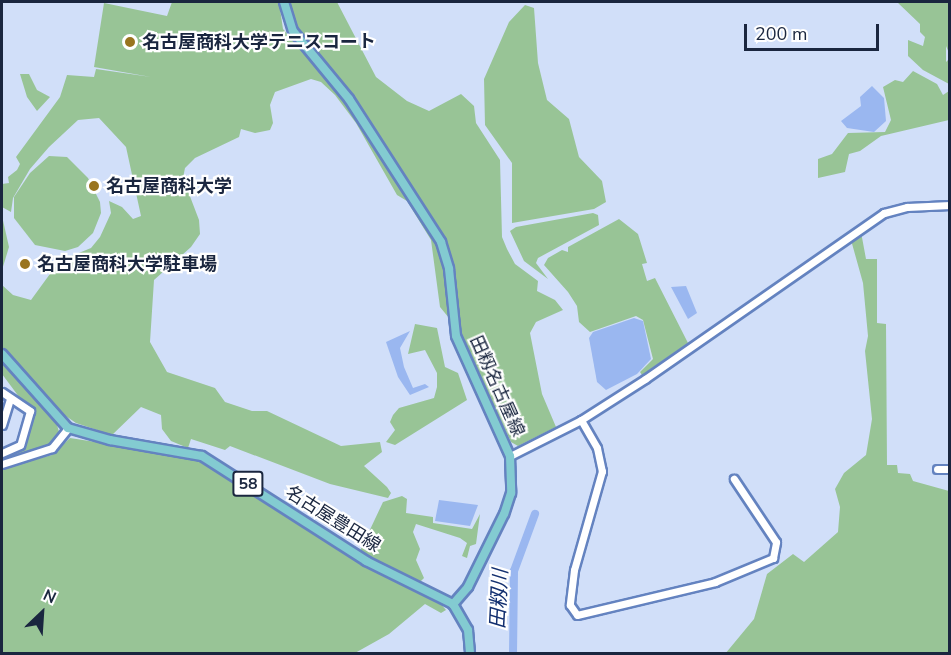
<!DOCTYPE html>
<html>
<head>
<meta charset="utf-8">
<style>
  body { margin:0 }
  #map { position:relative; width:951px; height:655px; overflow:hidden; background:#d1dff9; font-family:"Nunito Sans","Noto Sans JP",sans-serif }
  div>[style] { position:absolute }
  [style*='--x'] { left:calc(var(--x)*1px); top:calc(var(--y)*1px); width:calc(var(--w)*1px); rotate:calc(var(--a)*1deg) }
  .green>* { inset:0; background:#98c496 }
  .water>* { inset:0; background:#9ab7f0 }
  .river>* { height:8px; margin:-4px; padding:0 4px; transform-origin:4px; border-radius:4px; background:#9ab7f0 }
  .roads { filter:drop-shadow(2px 0 #6483c0) drop-shadow(-2px 0 #6483c0) drop-shadow(0 2px #6483c0) drop-shadow(0 -2px #6483c0) }
  .minor>* { height:7px; margin:-3.5px; padding:0 3.5px; transform-origin:3.5px; border-radius:3.5px; background:#fff }
  .major>* { height:8px; margin:-4px; padding:0 4px; transform-origin:4px; border-radius:4px; background:#83cbd1 }
  .dots>* { width:16px; height:16px; translate:-50% -50%; box-sizing:border-box; border:3px solid #fff; border-radius:50% }
  span { translate:-50% -50%; white-space:nowrap; text-align:center; line-height:1.15; -webkit-text-stroke:4.5px #fff; paint-order:stroke }
  .shield-label span { padding:2px 4px; background:#fff; border:2px solid; border-radius:4px; -webkit-text-stroke-width:0 }
  .shield-label { font-size:16px; color:#1a263f; font-weight:700 }
  .poi-label { font-size:18px; color:#1a263f; font-weight:700 }
  .left { translate:0 -50%; text-align:left }
  .street-label { font-size:18px; color:#1a263f }
  .water-label { font-size:20px; color:#133070; font-style:italic }
  .frame { position:absolute; inset:0; border:3px solid #1a263f; pointer-events:none }
  .north { position:absolute; left:12px; top:583px; width:60px; height:60px; -webkit-text-stroke:4px #fff; paint-order:stroke; rotate:25deg; font-size:16px; font-weight:700; line-height:24px; text-align:center; color:#1a263f }
  .north::after { content:''; display:block; margin:auto; width:21px; height:27px; background:#1a263f; clip-path:polygon(50% 0,100% 100%,50% 72%,0 100%) }
  .scale { position:absolute; left:744px; top:24px; width:135px; height:27px; box-sizing:border-box; border:3px solid #1a263f; border-top:0; padding-left:8px; font-size:18px; line-height:21px; white-space:nowrap; color:#1a263f; -webkit-text-stroke:4px #fff; paint-order:stroke }
</style>
</head>
<body>
<div id="map">
  <div class="green">
    <div style="clip-path:polygon(172px 2px,279px 2px,283px 29px,338px 89px,433px 235px,445px 266px,449px 318px,440px 307px,431px 240px,407px 201px,397px 195px,356px 123px,335px 95px,321px 82px,311px 79px,275px 92px,270px 105px,273px 123px,270px 130px,255px 133px,241px 129px,239px 137px,195px 158px,185px 168px,183px 178px,199px 220px,200px 234px,191px 247px,154px 280px,150px 342px,167px 372px,215px 388px,225px 402px,252px 411px,267px 411px,341px 446px,380px 442px,382px 452px,364px 466px,387px 487px,391px 493px,388px 498px,330px 484px,230px 446px,225px 450px,191px 439px,188px 448px,171px 441px,162px 429px,161px 415px,141px 407px,112px 435px,76px 423px,51px 406px,24px 376px,14px 358px,2px 348px,2px 285px,13px 295px,31px 300px,55px 267px,62px 267px,69px 257px,91px 248px,100px 237px,111px 213px,109px 201px,122px 207px,133px 219px,141px 216px,126px 147px,99px 118px,78px 120px,49px 147px,30px 169px,13px 198px,11px 212px,2px 207px,2px 184px,9px 183px,8px 177px,17px 170px,20px 164px,16px 157px,60px 97px,67px 75px,94px 77px,96px 69px,151px 77px,94px 67px,104px 3px,167px 16px)"></div>
    <div style="clip-path:polygon(287px 2px,337px 2px,376px 77px,407px 101px,429px 111px,461px 94px,474px 106px,476px 123px,500px 160px,502px 237px,507px 249px,515px 264px,538px 281px,537px 291px,555px 300px,563px 310px,536px 322px,530px 333px,542px 394px,556px 427px,518px 446px,511px 442px,460px 335px,453px 270px,447px 249px,343px 84px,294px 28px)"></div>
    <div style="clip-path:polygon(897px 2px,949px 2px,949px 53px,946px 46px,946px 62px,949px 59px,949px 84px,923px 70px,908px 56px,908px 40px,923px 46px,925px 37px,920px 32px,920px 24px)"></div>
    <div style="clip-path:polygon(525px 5px,534px 8px,538px 63px,547px 100px,569px 119px,579px 157px,602px 181px,606px 202px,594px 209px,512px 223px,512px 163px,485px 125px,484px 79px,509px 22px)"></div>
    <div style="clip-path:polygon(913px 71px,937px 84px,943px 95px,949px 91px,949px 120px,881px 136px,860px 151px,849px 154px,845px 172px,818px 178px,818px 159px,832px 154px,848px 133px,885px 132px,891px 120px,883px 87px,895px 80px,903px 82px)"></div>
    <div style="clip-path:polygon(20px 74px,29px 74px,37px 90px,50px 97px,37px 111px,27px 97px)"></div>
    <div style="clip-path:polygon(49px 156px,67px 157px,88px 178px,100px 202px,101px 213px,93px 233px,78px 247px,65px 251px,35px 245px,14px 218px,14px 197px,30px 173px)"></div>
    <div style="clip-path:polygon(593px 213px,598px 215px,599px 225px,538px 258px,536px 263px,548px 279px,524px 261px,510px 231px,516px 227px)"></div>
    <div style="clip-path:polygon(2px 216px,9px 247px,2px 270px)"></div>
    <div style="clip-path:polygon(619px 219px,638px 234px,647px 263px,642px 264px,647px 281px,655px 278px,688px 343px,642px 375px,640px 372px,653px 359px,643px 320px,636px 316px,590px 332px,579px 322px,577px 306px,568px 292px,544px 265px,548px 258px,562px 250px,568px 252px,568px 247px)"></div>
    <div style="clip-path:polygon(861px 232px,866px 259px,877px 259px,877px 323px,886px 324px,887px 465px,897px 465px,898px 473px,910px 474px,913px 481px,949px 491px,949px 653px,725px 654px,754px 619px,767px 574px,793px 554px,804px 562px,838px 532px,840px 507px,835px 489px,844px 473px,866px 455px,872px 419px,865px 351px,868px 336px,863px 283px,851px 240px)"></div>
    <div style="clip-path:polygon(415px 324px,437px 328px,445px 367px,458px 373px,467px 400px,395px 445px,386px 442px,395px 430px,390px 422px,393px 415px,399px 408px,434px 398px,437px 387px,437px 373px,425px 350px,408px 354px)"></div>
    <div style="clip-path:polygon(2px 357px,57px 425px,60px 435px,54px 444px,2px 461px,2px 455px,20px 451px,31px 413px,2px 374px)"></div>
    <div style="clip-path:polygon(70px 438px,198px 458px,368px 567px,428px 598px,434px 596px,446px 610px,441px 613px,425px 604px,389px 634px,355px 653px,2px 653px,2px 468px,52px 455px)"></div>
    <div style="clip-path:polygon(402px 496px,407px 499px,406px 513px,433px 517px,433px 523px,472px 529px,480px 514px,476px 544px,470px 546px,467px 558px,462px 556px,467px 543px,460px 538px,416px 524px,413px 532px,420px 549px,416px 560px,424px 578px,420px 582px,359px 553px,383px 502px)"></div>
  </div>
  <div class="water">
    <div style="clip-path:polygon(872px 86px,884px 98px,886px 121px,874px 132px,847px 128px,841px 121px,861px 106px,860px 97px)"></div>
    <div style="clip-path:polygon(686px 286px,697px 313px,688px 319px,671px 287px)"></div>
    <div style="clip-path:polygon(634px 318px,643px 321px,651px 359px,637px 374px,606px 390px,597px 382px,589px 338px,593px 332px)"></div>
    <div style="clip-path:polygon(410px 331px,400px 348px,404px 367px,413px 388px,425px 384px,429px 387px,410px 395px,398px 377px,386px 342px)"></div>
    <div style="clip-path:polygon(439px 500px,478px 505px,470px 526px,435px 521px)"></div>
  </div>
  <div class="river">
    <div style="--x:513;--y:654;--w:83;--a:-89.3"></div>
    <div style="--x:514;--y:571;--w:61;--a:-69.8"></div>
  </div>
  <div class="roads">
    <div class="minor">
      <div style="--x:2;--y:392;--w:34;--a:34"></div>
      <div style="--x:30;--y:411;--w:35;--a:106"></div>
      <div style="--x:20;--y:445;--w:20;--a:156"></div>
      <div style="--x:581;--y:420;--w:32;--a:60"></div>
      <div style="--x:597;--y:448;--w:24;--a:78"></div>
      <div style="--x:602;--y:471;--w:103;--a:105.8"></div>
      <div style="--x:574;--y:570;--w:35;--a:97"></div>
      <div style="--x:570;--y:605;--w:12;--a:55"></div>
      <div style="--x:577;--y:615;--w:142;--a:-13.4"></div>
      <div style="--x:715;--y:582;--w:63;--a:-22.5"></div>
      <div style="--x:773;--y:558;--w:16;--a:-79"></div>
      <div style="--x:776;--y:542;--w:76;--a:-123.7"></div>
      <div style="--x:2;--y:425;--w:28;--a:-73"></div>
      <div style="--x:510;--y:456;--w:80;--a:-26.9"></div>
      <div style="--x:581;--y:420;--w:76;--a:-32.6"></div>
      <div style="--x:645;--y:379;--w:291;--a:-34.8"></div>
      <div style="--x:884;--y:213;--w:24;--a:-15"></div>
      <div style="--x:907;--y:207;--w:43;--a:-2.7"></div>
      <div style="--x:2;--y:464;--w:52;--a:-17.7"></div>
      <div style="--x:52;--y:448;--w:26;--a:-51"></div>
      <div style="--x:937;--y:469;--w:13;--a:0"></div>
    </div>
    <div class="major">
      <div style="--x:284;--y:2;--w:30;--a:73"></div>
      <div style="--x:293;--y:31;--w:88;--a:50.5"></div>
      <div style="--x:349;--y:99;--w:170;--a:57.2"></div>
      <div style="--x:441;--y:242;--w:28;--a:73"></div>
      <div style="--x:449;--y:269;--w:67;--a:84"></div>
      <div style="--x:456;--y:336;--w:132;--a:65.8"></div>
      <div style="--x:510;--y:456;--w:37;--a:88"></div>
      <div style="--x:511;--y:493;--w:22;--a:108"></div>
      <div style="--x:504;--y:514;--w:81;--a:116.3"></div>
      <div style="--x:468;--y:587;--w:23;--a:131"></div>
      <div style="--x:2;--y:354;--w:99;--a:48.3"></div>
      <div style="--x:68;--y:428;--w:44;--a:15.9"></div>
      <div style="--x:110;--y:440;--w:93;--a:9.9"></div>
      <div style="--x:202;--y:456;--w:195;--a:32.6"></div>
      <div style="--x:366;--y:561;--w:97;--a:26.3"></div>
      <div style="--x:453;--y:604;--w:30;--a:60"></div>
      <div style="--x:468;--y:630;--w:24;--a:85"></div>
    </div>
  </div>
  <div class="dots">
    <div style="left:130px;top:42px;background:#99741f"></div>
    <div style="left:94px;top:186px;background:#99741f"></div>
    <div style="left:25px;top:264px;background:#99741f"></div>
  </div>
  <div class="shield-label">
    <span style="left:248px;top:484px">58</span>
  </div>
  <div class="poi-label">
    <span class="left" style="left:142px;top:42px">名古屋商科大学テニスコート</span>
    <span class="left" style="left:106px;top:186px">名古屋商科大学</span>
    <span class="left" style="left:37px;top:264px">名古屋商科大学駐車場</span>
  </div>
  <div class="street-label">
    <span style="left:497px;top:386px;rotate:66deg">田籾名古屋線</span>
    <span style="left:333px;top:519px;rotate:32deg">名古屋豊田線</span>
  </div>
  <div class="water-label">
    <span style="left:499px;top:599px;rotate:-87deg">田籾川</span>
  </div>
  <div class="frame"></div>
  <div class="north">N</div>
  <div class="scale">200 m</div>
</div>
</body>
</html>
